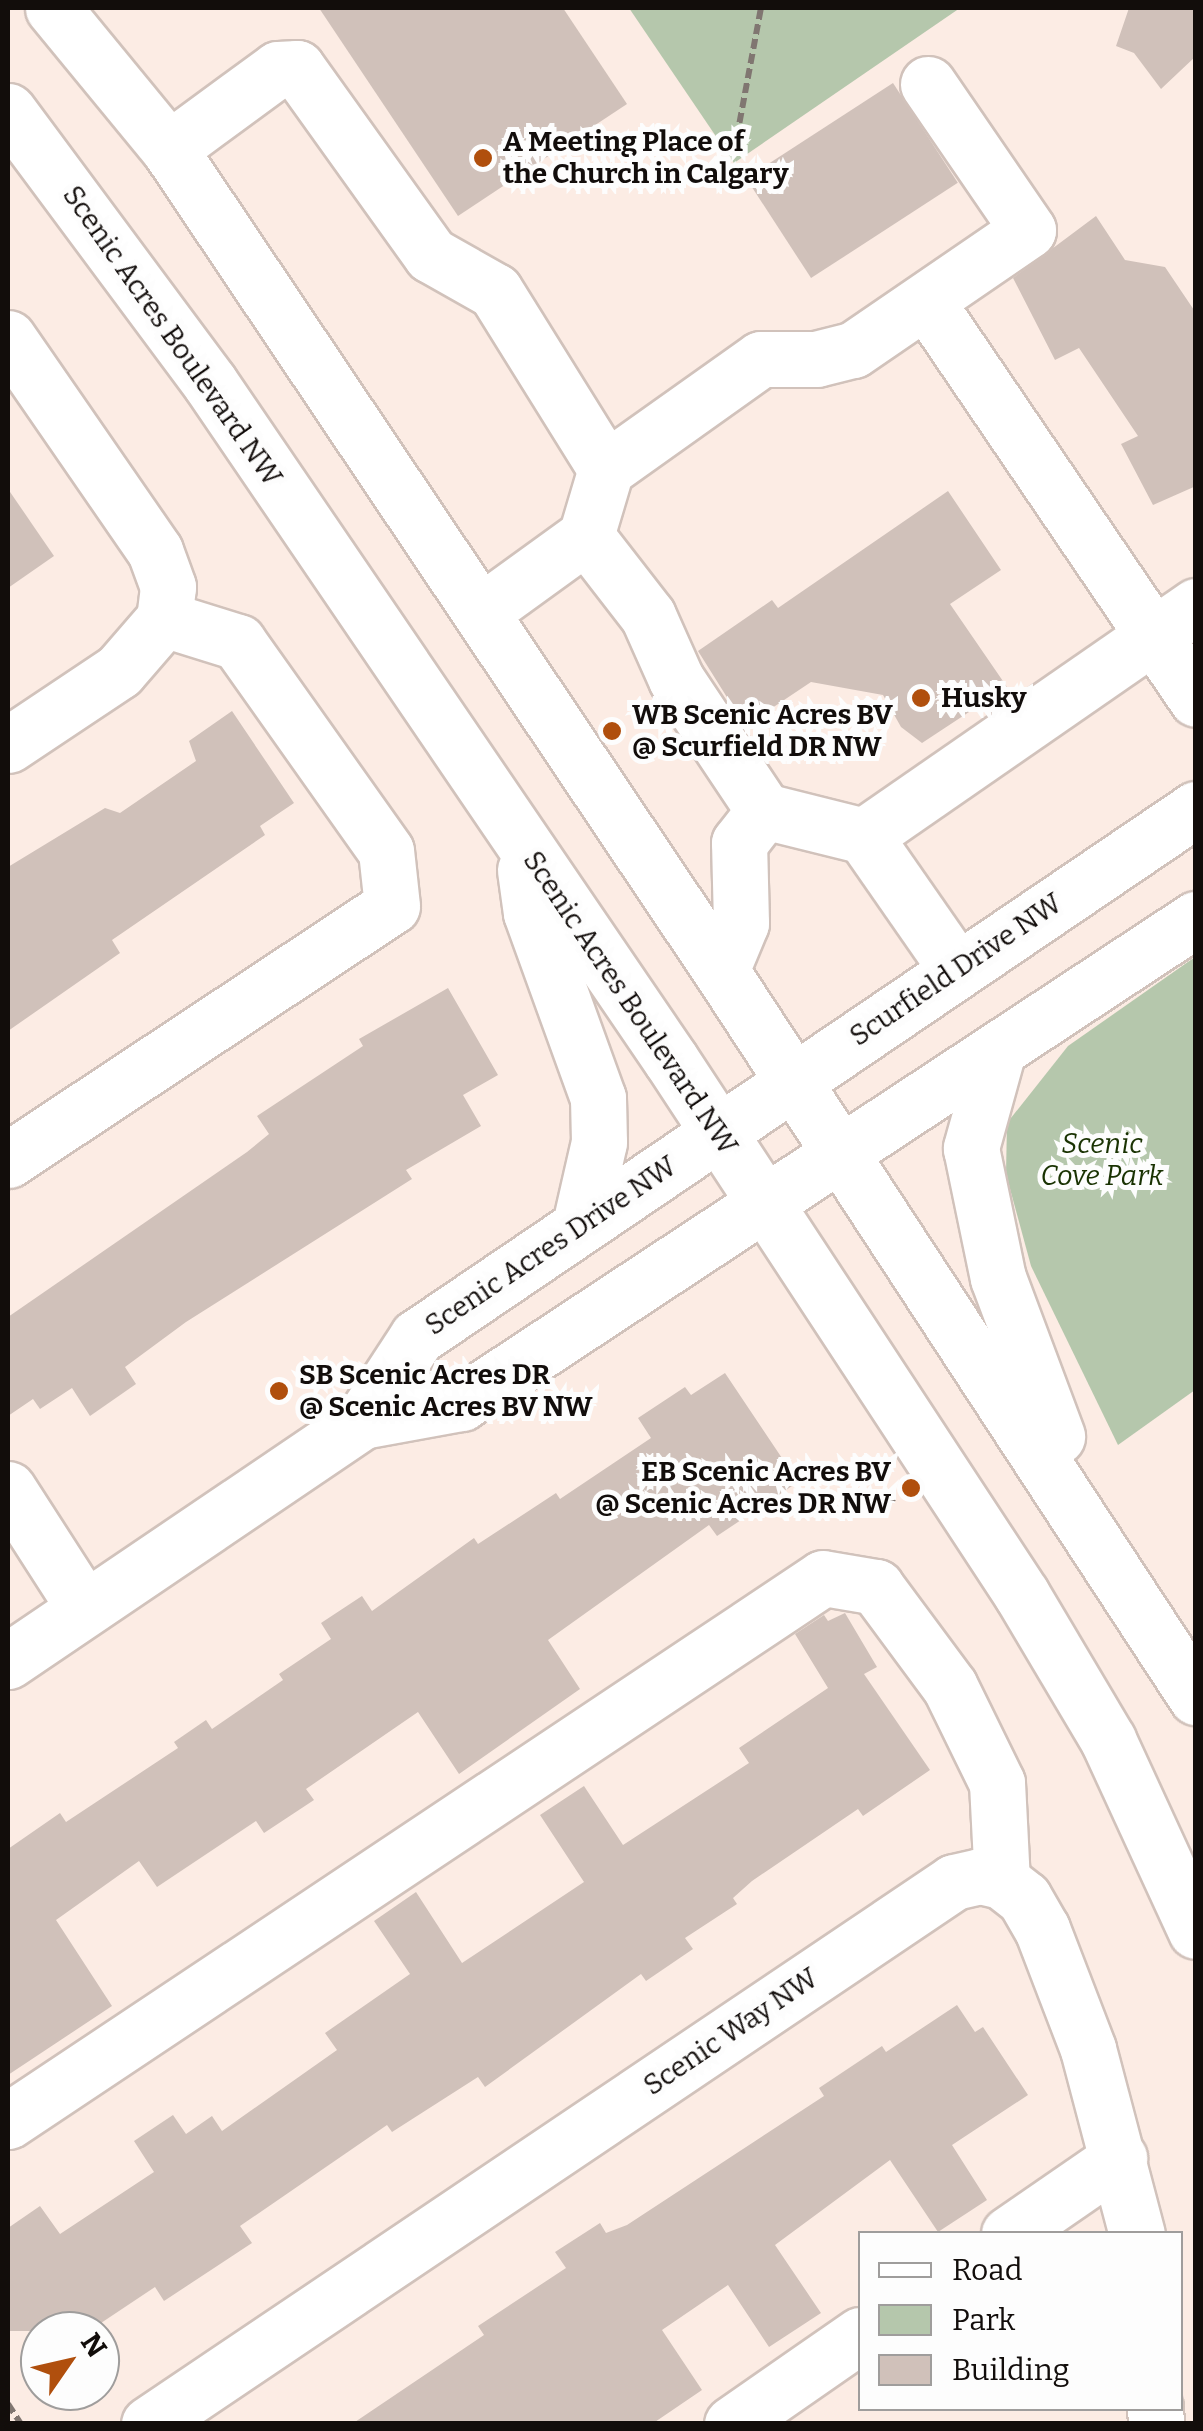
<!DOCTYPE html>
<html>
<head>
<meta charset="utf-8">
<style>
  body { margin:0 }
  #map { position:relative; width:1203px; height:2431px; overflow:hidden; background:#fcece4; font-family:Bitter,serif }
  div>[style] { position:absolute }
  [style*='--x'] { left:calc(var(--x)*1px); top:calc(var(--y)*1px); width:calc(var(--w)*1px); rotate:calc(var(--a)*1deg) }
  .green>* { inset:0; background:#b5c7ac }
  .building>* { inset:0; background:#d0c1ba; transform-origin:0 0 }
  .path>* { height:6px; margin-top:-3px; transform-origin:0; background:repeating-linear-gradient(90deg,#807671 0 10px,transparent 0 15px) }
  .roads { filter:drop-shadow(2px 0 #d1c2bb) drop-shadow(-2px 0 #d1c2bb) drop-shadow(0 2px #d1c2bb) drop-shadow(0 -2px #d1c2bb) }
  .minor>* { height:55px; margin:-27.5px; padding:0 27.5px; transform-origin:27.5px; border-radius:27.5px; background:#fff }
  .dots>* { width:28px; height:28px; translate:-50% -50%; box-sizing:border-box; border:5px solid #fdfdfd; border-radius:50% }
  span { translate:-50% -50%; white-space:nowrap; text-align:center; line-height:1.15; -webkit-text-stroke:10px #fdfdfd; paint-order:stroke }
  .poi-label { font-size:28px; color:#120d0b; font-weight:700 }
  .left { translate:0 -50%; text-align:left }
  .right { translate:-100% -50%; text-align:right }
  .street-label { font-size:28px; color:#120d0b }
  .park-label { font-size:28px; color:#193202; font-style:italic }
  .frame { position:absolute; inset:0; border:10px solid #120d0b; pointer-events:none }
  .legend { position:absolute; left:858px; top:2231px; width:325px; height:180px; box-sizing:border-box; background:#fdfdfd; border:2px solid #9f9d9c; margin:0; padding:12px 18px; list-style:none; font-size:30px; color:#120d0b }
  .legend li { display:flex; align-items:center; gap:20px; height:50px }
  .legend b { width:50px; border:2px solid #9f9d9c }
  .north { position:absolute; left:20px; top:2311px; width:100px; height:100px; box-sizing:border-box; background:#fdfdfd; border:2px solid #9f9d9c; border-radius:50%; rotate:56deg; font-size:28px; font-weight:700; line-height:40px; text-align:center; color:#120d0b }
  .north::after { content:''; display:block; margin:auto; width:35px; height:45px; background:#b04f0d; clip-path:polygon(50% 0,100% 100%,50% 72%,0 100%) }
</style>
</head>
<body>
<div id="map">
  <div class="green">
    <div style="clip-path:polygon(629px 8px,960px 8px,734px 163px)"></div>
    <div style="clip-path:polygon(1195px 957px,1195px 1390px,1118px 1445px,1031px 1266px,1006px 1174px,1007px 1123px,1068px 1046px)"></div>
  </div>
  <div class="building">
    <div style="clip-path:polygon(319px 8px,563px 8px,627px 104px,458px 216px)"></div>
    <div style="clip-path:polygon(1129px 8px,1196px 8px,1196px 56px,1161px 89px,1134px 53px,1116px 46px)"></div>
    <div style="left:893px;top:83px;width:119px;height:175px;rotate:57deg"></div>
    <div style="clip-path:polygon(1096px 216px,1125px 260px,1165px 267px,1196px 313px,1196px 486px,1153px 505px,1121px 444px,1138px 436px,1079px 348px,1055px 360px,1013px 278px)"></div>
    <div style="clip-path:polygon(8px 489px,54px 556px,8px 588px)"></div>
    <div style="clip-path:polygon(948px 491px,1001px 570px,950px 604px,1007px 687px,922px 743px,901px 727px,883px 695px,811px 682px,745px 726px,698px 651px,772px 600px,778px 608px)"></div>
    <div style="clip-path:polygon(232px 711px,294px 803px,260px 826px,265px 835px,112px 940px,120px 953px,8px 1031px,8px 867px,105px 808px,120px 813px,196px 761px,189px 741px)"></div>
    <div style="clip-path:polygon(448px 988px,498px 1075px,463px 1095px,481px 1126px,406px 1170px,412px 1179px,186px 1322px,125px 1367px,136px 1384px,90px 1416px,72px 1388px,40px 1409px,33px 1399px,8px 1416px,8px 1317px,247px 1152px,269px 1134px,257px 1116px,363px 1046px,359px 1039px)"></div>
    <div style="clip-path:polygon(725px 1373px,798px 1482px,717px 1536px,709px 1525px,548px 1640px,580px 1689px,459px 1774px,418px 1712px,306px 1789px,314px 1800px,264px 1833px,256px 1821px,157px 1887px,139px 1861px,56px 1920px,112px 2006px,8px 2075px,8px 1849px,60px 1813px,66px 1822px,178px 1748px,174px 1742px,206px 1720px,212px 1729px,283px 1680px,279px 1674px,331px 1639px,321px 1623px,362px 1596px,372px 1611px,474px 1538px,478px 1544px,556px 1493px,560px 1499px,651px 1438px,638px 1418px,685px 1387px,691px 1395px)"></div>
    <div style="clip-path:polygon(845px 1613px,877px 1667px,864px 1674px,930px 1770px,863px 1816px,858px 1809px,752px 1881px,733px 1898px,737px 1904px,685px 1938px,693px 1949px,646px 1981px,641px 1974px,485px 2087px,478px 2077px,392px 2132px,387px 2125px,240px 2226px,252px 2243px,164px 2301px,155px 2287px,89px 2331px,8px 2331px,8px 2228px,40px 2206px,60px 2234px,154px 2172px,134px 2141px,173px 2115px,186px 2134px,212px 2116px,222px 2131px,337px 2050px,325px 2033px,410px 1974px,374px 1921px,416px 1892px,462px 1963px,584px 1882px,540px 1815px,584px 1786px,623px 1845px,749px 1763px,739px 1748px,828px 1688px,795px 1634px,824px 1615px,828px 1621px)"></div>
    <div style="clip-path:polygon(957px 2005px,975px 2032px,983px 2027px,1028px 2095px,952px 2145px,987px 2200px,938px 2232px,890px 2160px,775px 2245px,821px 2313px,769px 2347px,728px 2285px,662px 2330px,702px 2390px,652px 2424px,352px 2424px,484px 2335px,478px 2326px,566px 2268px,555px 2252px,600px 2223px,606px 2233px,627px 2225px,824px 2096px,819px 2088px,882px 2046px,886px 2052px)"></div>
  </div>
  <div class="path">
    <div style="--x:734;--y:152;--w:147;--a:-79.4"></div>
    <div style="--x:855;--y:1481;--w:23;--a:-34"></div>
    <div style="--x:875;--y:1511;--w:23;--a:-34"></div>
    <div style="--x:8;--y:2404;--w:24;--a:57"></div>
  </div>
  <div class="roads">
    <div class="minor">
      <div style="--x:53;--y:8;--w:183;--a:50.6"></div>
      <div style="--x:169;--y:149;--w:990;--a:56.12"></div>
      <div style="--x:721;--y:971;--w:868;--a:56.8"></div>
      <div style="--x:8;--y:111;--w:339;--a:53.4"></div>
      <div style="--x:210;--y:383;--w:819;--a:55.75"></div>
      <div style="--x:671;--y:1060;--w:640;--a:56.73"></div>
      <div style="--x:1022;--y:1595;--w:169;--a:59.3"></div>
      <div style="--x:1108;--y:1740;--w:210;--a:65.3"></div>
      <div style="--x:169;--y:149;--w:135;--a:-36.3"></div>
      <div style="--x:278;--y:69;--w:19;--a:-3"></div>
      <div style="--x:297;--y:68;--w:230;--a:54.4"></div>
      <div style="--x:431;--y:255;--w:73;--a:29.4"></div>
      <div style="--x:495;--y:291;--w:210;--a:58.1"></div>
      <div style="--x:926;--y:301;--w:481;--a:55.8"></div>
      <div style="--x:8;--y:338;--w:259;--a:55.4"></div>
      <div style="--x:155;--y:551;--w:38;--a:70"></div>
      <div style="--x:168;--y:587;--w:32;--a:97"></div>
      <div style="--x:164;--y:619;--w:69;--a:130.9"></div>
      <div style="--x:119;--y:671;--w:133;--a:146.3"></div>
      <div style="--x:586;--y:536;--w:101;--a:52.2"></div>
      <div style="--x:648;--y:616;--w:69;--a:66"></div>
      <div style="--x:676;--y:679;--w:159;--a:56.3"></div>
      <div style="--x:764;--y:811;--w:103;--a:14"></div>
      <div style="--x:864;--y:836;--w:163;--a:55.2"></div>
      <div style="--x:481;--y:612;--w:130;--a:-35.9"></div>
      <div style="--x:586;--y:536;--w:70;--a:-73.4"></div>
      <div style="--x:606;--y:469;--w:190;--a:-35.4"></div>
      <div style="--x:761;--y:359;--w:55;--a:0"></div>
      <div style="--x:816;--y:359;--w:38;--a:-14"></div>
      <div style="--x:853;--y:350;--w:212;--a:-34.4"></div>
      <div style="--x:1028;--y:230;--w:177;--a:-124.4"></div>
      <div style="--x:864;--y:836;--w:404;--a:-34.7"></div>
      <div style="--x:525;--y:870;--w:43;--a:82.1"></div>
      <div style="--x:531;--y:913;--w:197;--a:70.1"></div>
      <div style="--x:598;--y:1098;--w:44;--a:88.7"></div>
      <div style="--x:599;--y:1142;--w:85;--a:102.9"></div>
      <div style="--x:721;--y:971;--w:52;--a:-67.4"></div>
      <div style="--x:741;--y:923;--w:80;--a:-91.4"></div>
      <div style="--x:739;--y:843;--w:41;--a:-52"></div>
      <div style="--x:997;--y:1054;--w:98;--a:105.5"></div>
      <div style="--x:971;--y:1148;--w:133;--a:78.3"></div>
      <div style="--x:998;--y:1278;--w:169;--a:69.5"></div>
      <div style="--x:8;--y:1160;--w:460;--a:-33.5"></div>
      <div style="--x:392;--y:906;--w:55;--a:-96.2"></div>
      <div style="--x:386;--y:851;--w:256;--a:-125.3"></div>
      <div style="--x:238;--y:642;--w:77;--a:-162.7"></div>
      <div style="--x:362;--y:1421;--w:100;--a:-56.8"></div>
      <div style="--x:417;--y:1337;--w:941;--a:-34.13"></div>
      <div style="--x:8;--y:1489;--w:139;--a:57.3"></div>
      <div style="--x:8;--y:1661;--w:428;--a:-34.1"></div>
      <div style="--x:362;--y:1421;--w:101;--a:-10.3"></div>
      <div style="--x:461;--y:1403;--w:880;--a:-33.37"></div>
      <div style="--x:8;--y:2121;--w:979;--a:-33.67"></div>
      <div style="--x:823;--y:1578;--w:54;--a:9.6"></div>
      <div style="--x:876;--y:1587;--w:124;--a:53.5"></div>
      <div style="--x:950;--y:1687;--w:107;--a:63.9"></div>
      <div style="--x:997;--y:1783;--w:98;--a:87.1"></div>
      <div style="--x:1009;--y:2234;--w:134;--a:-34.6"></div>
      <div style="--x:1155;--y:2408;--w:16;--a:86"></div>
      <div style="--x:149;--y:2424;--w:970;--a:-33.95"></div>
      <div style="--x:954;--y:1882;--w:27;--a:-13"></div>
      <div style="--x:980;--y:1876;--w:23;--a:13"></div>
      <div style="--x:1002;--y:1881;--w:28;--a:38"></div>
      <div style="--x:1024;--y:1898;--w:36;--a:60"></div>
      <div style="--x:1042;--y:1929;--w:129;--a:69"></div>
      <div style="--x:1088;--y:2049;--w:191;--a:75.2"></div>
      <div style="--x:732;--y:2424;--w:156;--a:-34.8"></div>
    </div>
  </div>
  <div class="dots">
    <div style="left:483px;top:158px;background:#b04f0d"></div>
    <div style="left:921px;top:698px;background:#b04f0d"></div>
    <div style="left:612px;top:731px;background:#b04f0d"></div>
    <div style="left:279px;top:1391px;background:#b04f0d"></div>
    <div style="left:911px;top:1488px;background:#b04f0d"></div>
  </div>
  <div class="poi-label">
    <span class="left" style="left:503px;top:158px">A Meeting Place of<br>the Church in Calgary</span>
    <span class="left" style="left:941px;top:698px">Husky</span>
    <span class="left" style="left:632px;top:731px">WB Scenic Acres BV<br>@ Scurfield DR NW</span>
    <span class="left" style="left:299px;top:1391px">SB Scenic Acres DR<br>@ Scenic Acres BV NW</span>
    <span class="right" style="left:891px;top:1488px">EB Scenic Acres BV<br>@ Scenic Acres DR NW</span>
  </div>
  <div class="street-label">
    <span style="left:172px;top:336px;rotate:55deg">Scenic Acres Boulevard NW</span>
    <span style="left:956px;top:970px;rotate:-34deg">Scurfield Drive NW</span>
    <span style="left:630px;top:1003px;rotate:56deg">Scenic Acres Boulevard NW</span>
    <span style="left:551px;top:1246px;rotate:-34deg">Scenic Acres Drive NW</span>
    <span style="left:731px;top:2032px;rotate:-34deg">Scenic Way NW</span>
  </div>
  <div class="park-label">
    <span style="left:1102px;top:1160px">Scenic<br>Cove Park</span>
  </div>
  <div class="frame"></div>
  <ul class="legend">
  <li><b style="height:12px;background:#fff"></b>Road</li>
  <li><b style="height:28px;background:#b5c7ac"></b>Park</li>
  <li><b style="height:28px;background:#d0c1ba"></b>Building</li>
  </ul>
  <div class="north">N</div>
</div>
</body>
</html>
